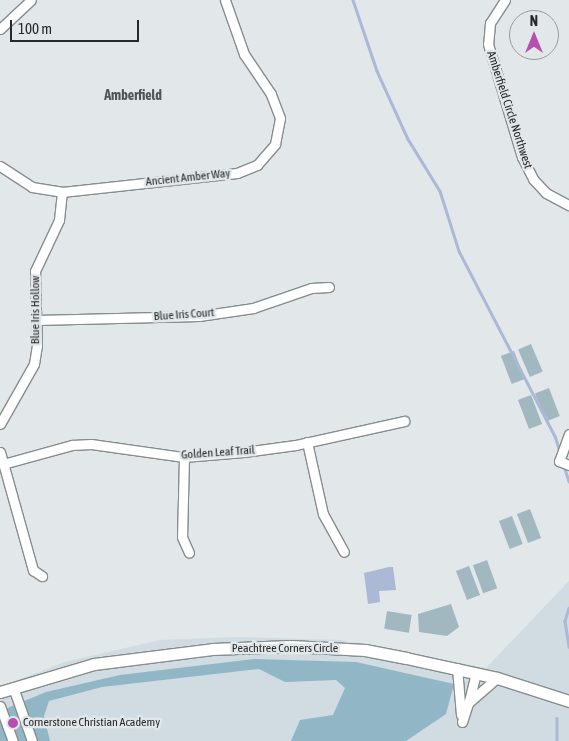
<!DOCTYPE html>
<html>
<head>
<meta charset="utf-8">
<style>
  body { margin:0 }
  #map { position:relative; width:569px; height:741px; overflow:hidden; background:#e2e7e9; font-family:"Asap Condensed",sans-serif }
  div>[style] { position:absolute }
  [style*='--x'] { left:calc(var(--x)*1px); top:calc(var(--y)*1px); width:calc(var(--w)*1px); rotate:calc(var(--a)*1deg) }
  .built>* { inset:0; background:#d0dce1 }
  .green>* { inset:0; background:#a2b8c1; transform-origin:0 0 }
  .forest>* { inset:0; background:#91b6c6 }
  .water>* { inset:0; background:#abb8d6 }
  .stream>* { height:2.5px; margin:-1.25px; padding:0 1.25px; transform-origin:1.25px; border-radius:1.25px; background:#abb8d6 }
  .roads { filter:drop-shadow(1px 0 #888c8d) drop-shadow(-1px 0 #888c8d) drop-shadow(0 1px #888c8d) drop-shadow(0 -1px #888c8d) }
  .minor>* { height:9px; margin:-4.5px; padding:0 4.5px; transform-origin:4.5px; border-radius:4.5px; background:#fff }
  .tertiary>* { height:11px; margin:-5.5px; padding:0 5.5px; transform-origin:5.5px; border-radius:5.5px; background:#fff }
  .dots>* { width:14px; height:14px; translate:-50% -50%; box-sizing:border-box; border:2px solid #e2e7e9; border-radius:50% }
  span { translate:-50% -50%; white-space:nowrap; text-align:center; line-height:1.15; -webkit-text-stroke:5px #e2e7e9; paint-order:stroke }
  .street-label { font-size:12px; color:#262829 }
  .poi-label { font-size:12px; color:#262829 }
  .left { translate:0 -50%; text-align:left }
  .neighbourhood-label { font-size:14px; color:#505455; font-weight:700 }
  .north { position:absolute; left:509px; top:10px; width:50px; height:50px; box-sizing:border-box; background:#e2e7e9; border:1px solid #979b9c; border-radius:50%; rotate:0deg; font-size:14px; font-weight:700; line-height:20px; text-align:center; color:#262829 }
  .north::after { content:''; display:block; margin:auto; width:18px; height:22px; background:#b74fb1; clip-path:polygon(50% 0,100% 100%,50% 72%,0 100%) }
  .scale { position:absolute; left:10px; top:20px; width:129px; height:22px; box-sizing:border-box; border:2px solid #262829; border-top:0; padding-left:6px; font-size:15px; line-height:18px; white-space:nowrap; color:#262829; -webkit-text-stroke:4px #e2e7e9; paint-order:stroke }
</style>
</head>
<body>
<div id="map">
  <div class="built">
    <div style="clip-path:polygon(569px 581px,569px 741px,0 741px,0 687px,65px 662px,160px 640px,239px 637px,340px 640px,486px 668px)"></div>
  </div>
  <div class="green">
    <div style="left:531px;top:344px;width:30px;height:14px;rotate:67deg"></div>
    <div style="left:514px;top:351px;width:30px;height:14px;rotate:69deg"></div>
    <div style="left:549px;top:388px;width:30px;height:15px;rotate:69deg"></div>
    <div style="left:531px;top:395px;width:31px;height:14px;rotate:69deg"></div>
    <div style="left:530px;top:509px;width:31px;height:14px;rotate:69deg"></div>
    <div style="left:512px;top:516px;width:30px;height:14px;rotate:69deg"></div>
    <div style="left:487px;top:560px;width:30px;height:15px;rotate:70deg"></div>
    <div style="left:469px;top:566px;width:31px;height:14px;rotate:69deg"></div>
    <div style="clip-path:polygon(451px 604px,459px 627px,447px 636px,419px 632px,418px 614px)"></div>
    <div style="left:387px;top:611px;width:25px;height:18px;rotate:9deg"></div>
  </div>
  <div class="forest">
    <div style="clip-path:polygon(254px 659px,356px 662px,454px 684px,446px 714px,406px 741px,291px 741px,300px 720px,333px 715px,345px 688px,336px 680px,285px 682px,259px 669px,102px 687px,49px 701px,44px 716px,50px 741px,0 741px,0 711px,46px 692px,120px 675px)"></div>
  </div>
  <div class="water">
    <div style="clip-path:polygon(389px 567px,393px 567px,396px 590px,379px 591px,380px 602px,368px 604px,364px 573px)"></div>
  </div>
  <div class="stream">
    <div style="--x:353;--y:0;--w:75;--a:71.3"></div>
    <div style="--x:377;--y:71;--w:75;--a:65.5"></div>
    <div style="--x:408;--y:139;--w:61;--a:58.4"></div>
    <div style="--x:440;--y:191;--w:63;--a:72.4"></div>
    <div style="--x:459;--y:251;--w:208;--a:62.6"></div>
    <div style="--x:555;--y:436;--w:16;--a:72"></div>
    <div style="--x:564;--y:466;--w:16;--a:72"></div>
    <div style="--x:569;--y:608;--w:14;--a:107"></div>
    <div style="--x:565;--y:621;--w:26;--a:81"></div>
    <div style="--x:557;--y:718;--w:23;--a:90"></div>
  </div>
  <div class="roads">
    <div class="minor">
      <div style="--x:505;--y:0;--w:27;--a:123"></div>
      <div style="--x:490;--y:23;--w:21;--a:95"></div>
      <div style="--x:488;--y:44;--w:118;--a:73.3"></div>
      <div style="--x:522;--y:157;--w:25;--a:63"></div>
      <div style="--x:533;--y:179;--w:19;--a:47"></div>
      <div style="--x:546;--y:193;--w:26;--a:28"></div>
      <div style="--x:0;--y:29;--w:42;--a:-43.1"></div>
      <div style="--x:0;--y:166;--w:38;--a:33"></div>
      <div style="--x:32;--y:187;--w:30;--a:9"></div>
      <div style="--x:62;--y:192;--w:176;--a:-6.2"></div>
      <div style="--x:237;--y:173;--w:22;--a:-22"></div>
      <div style="--x:257;--y:165;--w:28;--a:-49"></div>
      <div style="--x:275;--y:144;--w:26;--a:-79"></div>
      <div style="--x:280;--y:118;--w:26;--a:-111"></div>
      <div style="--x:271;--y:94;--w:48;--a:-124"></div>
      <div style="--x:244;--y:54;--w:57;--a:-109.4"></div>
      <div style="--x:36;--y:320;--w:163;--a:-1.4"></div>
      <div style="--x:199;--y:316;--w:55;--a:-8.4"></div>
      <div style="--x:253;--y:308;--w:61;--a:-19"></div>
      <div style="--x:311;--y:288;--w:18;--a:-3"></div>
      <div style="--x:0;--y:424;--w:69;--a:-60.5"></div>
      <div style="--x:34;--y:364;--w:18;--a:-81"></div>
      <div style="--x:37;--y:346;--w:75;--a:-91.5"></div>
      <div style="--x:35;--y:271;--w:56;--a:-64.8"></div>
      <div style="--x:59;--y:220;--w:28;--a:-84"></div>
      <div style="--x:569;--y:434;--w:29;--a:110"></div>
      <div style="--x:559;--y:461;--w:11;--a:22"></div>
      <div style="--x:307;--y:442;--w:74;--a:77.5"></div>
      <div style="--x:323;--y:514;--w:43;--a:61.1"></div>
      <div style="--x:0;--y:452;--w:123;--a:74.4"></div>
      <div style="--x:33;--y:570;--w:11;--a:34"></div>
      <div style="--x:184;--y:457;--w:80;--a:91.4"></div>
      <div style="--x:182;--y:537;--w:17;--a:66"></div>
      <div style="--x:3;--y:464;--w:72;--a:-15.4"></div>
      <div style="--x:72;--y:445;--w:19;--a:-3"></div>
      <div style="--x:91;--y:444;--w:94;--a:8"></div>
      <div style="--x:184;--y:457;--w:60;--a:-4.8"></div>
      <div style="--x:244;--y:452;--w:52;--a:-7.7"></div>
      <div style="--x:296;--y:445;--w:111;--a:-12.5"></div>
      <div style="--x:457;--y:668;--w:47;--a:85.1"></div>
      <div style="--x:13;--y:687;--w:57;--a:70.6"></div>
      <div style="--x:469;--y:701;--w:29;--a:-76"></div>
      <div style="--x:0;--y:706;--w:37;--a:70"></div>
      <div style="--x:462;--y:722;--w:20;--a:-72"></div>
      <div style="--x:468;--y:703;--w:38;--a:-41"></div>
    </div>
    <div class="tertiary">
      <div style="--x:0;--y:692;--w:98;--a:-16.6"></div>
      <div style="--x:94;--y:664;--w:119;--a:-7.2"></div>
      <div style="--x:212;--y:649;--w:79;--a:-2.2"></div>
      <div style="--x:291;--y:646;--w:74;--a:3.1"></div>
      <div style="--x:365;--y:650;--w:42;--a:11"></div>
      <div style="--x:406;--y:658;--w:93;--a:12.4"></div>
      <div style="--x:497;--y:678;--w:76;--a:17.7"></div>
    </div>
  </div>
  <div class="dots">
    <div style="left:13px;top:723px;background:#b74fb1"></div>
  </div>
  <div class="street-label">
    <span style="left:509px;top:110px;rotate:72deg">Amberfield Circle Northwest</span>
    <span style="left:188px;top:178px;rotate:-6deg">Ancient Amber Way</span>
    <span style="left:36px;top:310px;rotate:-90deg">Blue Iris Hollow</span>
    <span style="left:184px;top:315px;rotate:-4deg">Blue Iris Court</span>
    <span style="left:218px;top:453px;rotate:-4deg">Golden Leaf Trail</span>
    <span style="left:285px;top:649px">Peachtree Corners Circle</span>
  </div>
  <div class="poi-label">
    <span class="left" style="left:23px;top:723px">Cornerstone Christian Academy</span>
  </div>
  <div class="neighbourhood-label">
    <span style="left:133px;top:95px">Amberfield</span>
  </div>
  <div class="north">N</div>
  <div class="scale">100 m</div>
</div>
</body>
</html>
